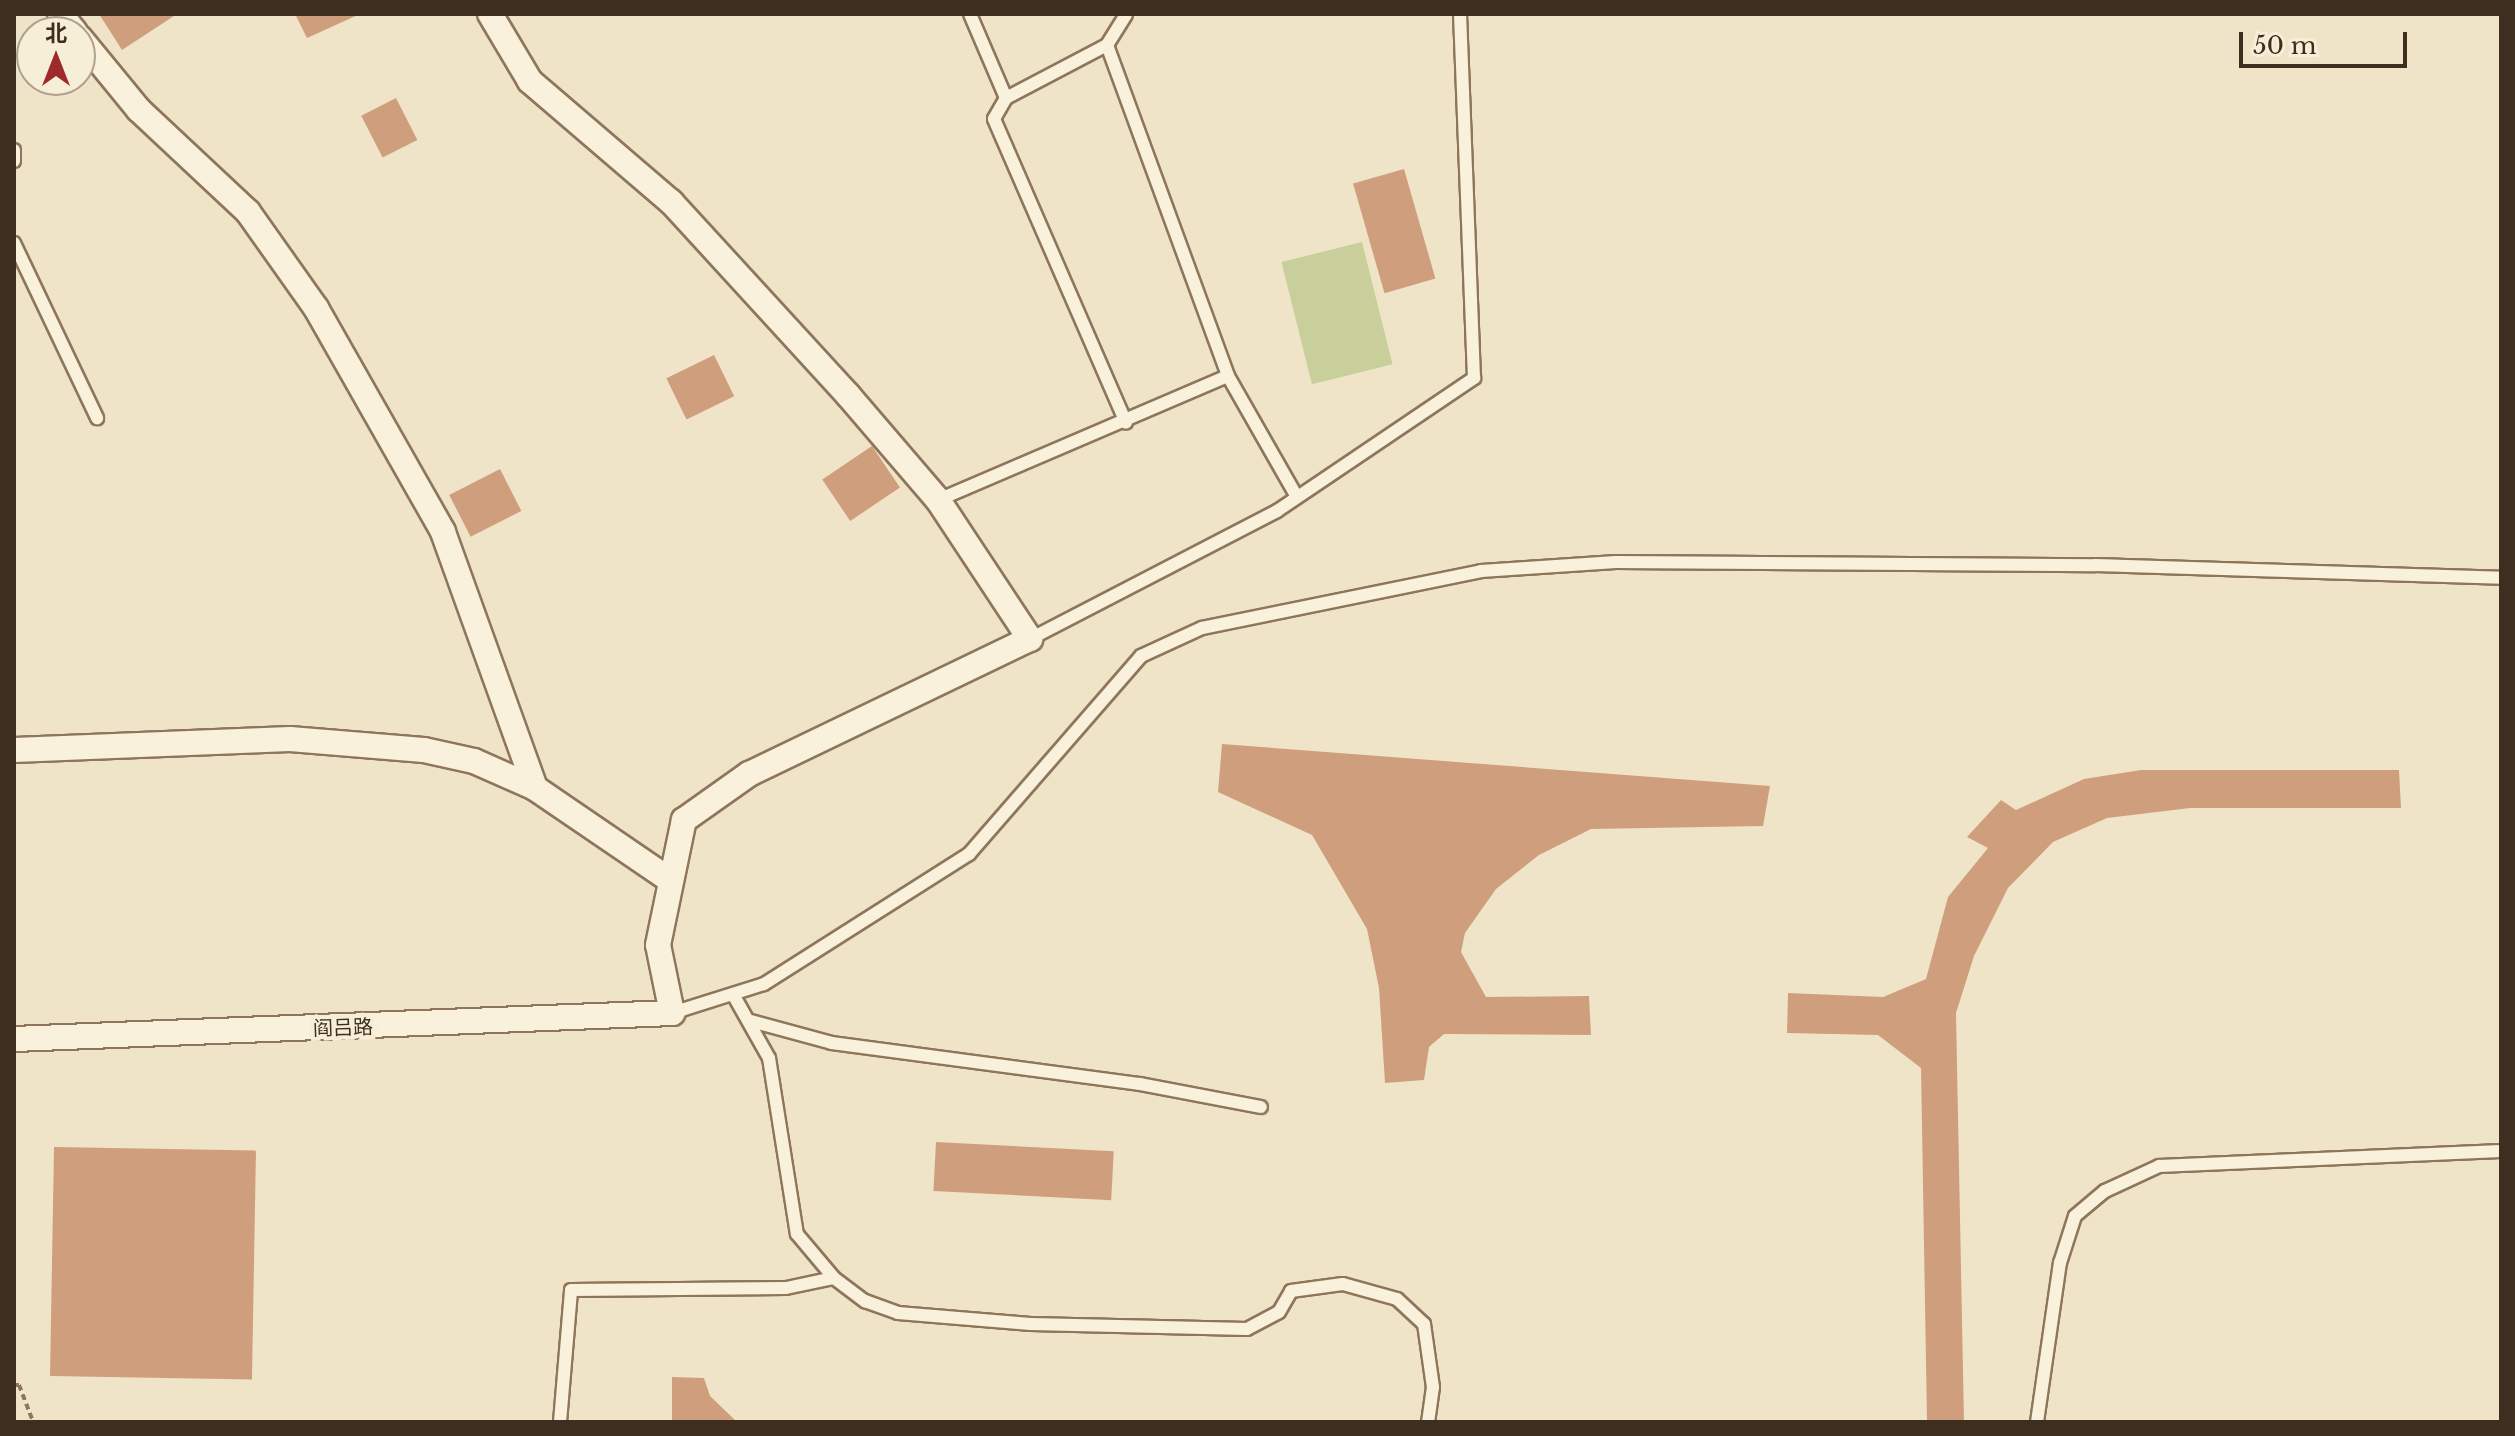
<!DOCTYPE html>
<html>
<head>
<meta charset="utf-8">
<style>
  body { margin:0 }
  #map { position:relative; width:2515px; height:1436px; overflow:hidden; background:#f0e4c8; font-family:"Libre Baskerville","Noto Sans SC",serif }
  div>[style] { position:absolute }
  [style*='--x'] { left:calc(var(--x)*1px); top:calc(var(--y)*1px); width:calc(var(--w)*1px); rotate:calc(var(--a)*1deg) }
  .green>* { inset:0; background:#c9cf9b; transform-origin:0 0 }
  .building>* { inset:0; background:#cf9f7d; transform-origin:0 0 }
  .path>* { height:4px; margin-top:-2px; transform-origin:0; background:repeating-linear-gradient(90deg,#8d765c 0 6px,transparent 0 10px) }
  .roads { filter:drop-shadow(2px 0 #8d765c) drop-shadow(-2px 0 #8d765c) drop-shadow(0 2px #8d765c) drop-shadow(0 -2px #8d765c) }
  .service>* { height:12px; margin:-6px; padding:0 6px; transform-origin:6px; border-radius:6px; background:#faf1dc }
  .minor>* { height:24px; margin:-12px; padding:0 12px; transform-origin:12px; border-radius:12px; background:#faf1dc }
  span { translate:-50% -50%; white-space:nowrap; text-align:center; line-height:1.15; -webkit-text-stroke:8px #f7eed8; paint-order:stroke }
  .street-label { font-size:20px; color:#3d2e20 }
  .frame { position:absolute; inset:0; border:16px solid #3d2e20; pointer-events:none }
  .north { position:absolute; left:16px; top:16px; width:80px; height:80px; box-sizing:border-box; background:#f7eed8; border:2px solid #ada18e; border-radius:50%; rotate:0deg; font-size:22px; font-weight:700; line-height:32px; text-align:center; color:#3d2e20 }
  .north::after { content:''; display:block; margin:auto; width:28px; height:36px; background:#9e2a2b; clip-path:polygon(50% 0,100% 100%,50% 72%,0 100%) }
  .scale { position:absolute; left:2239px; top:32px; width:168px; height:36px; box-sizing:border-box; border:4px solid #3d2e20; border-top:0; padding-left:10px; font-size:24px; line-height:28px; white-space:nowrap; color:#3d2e20; -webkit-text-stroke:6px #f7eed8; paint-order:stroke }
</style>
</head>
<body>
<div id="map">
  <div class="green">
    <div style="left:1362px;top:242px;width:126px;height:83px;rotate:76deg"></div>
  </div>
  <div class="building">
    <div style="clip-path:polygon(99px 14px,177px 14px,122px 50px)"></div>
    <div style="clip-path:polygon(295px 14px,360px 14px,307px 38px)"></div>
    <div style="left:396px;top:98px;width:47px;height:39px;rotate:63deg"></div>
    <div style="left:1404px;top:169px;width:114px;height:53px;rotate:74deg"></div>
    <div style="left:714px;top:355px;width:46px;height:53px;rotate:64deg"></div>
    <div style="left:872px;top:446px;width:50px;height:60px;rotate:56deg"></div>
    <div style="left:500px;top:469px;width:47px;height:57px;rotate:63deg"></div>
    <div style="clip-path:polygon(1222px 744px,1770px 786px,1763px 826px,1591px 829px,1539px 855px,1496px 889px,1465px 933px,1461px 952px,1486px 997px,1589px 996px,1591px 1035px,1444px 1034px,1429px 1047px,1424px 1080px,1385px 1083px,1379px 988px,1367px 929px,1312px 835px,1218px 792px)"></div>
    <div style="clip-path:polygon(2141px 770px,2399px 770px,2401px 808px,2190px 808px,2107px 818px,2053px 842px,2008px 888px,1974px 956px,1956px 1013px,1964px 1422px,1927px 1422px,1921px 1068px,1878px 1035px,1787px 1033px,1788px 993px,1883px 997px,1926px 979px,1948px 897px,1988px 848px,1967px 837px,2001px 800px,2016px 810px,2084px 779px)"></div>
    <div style="left:936px;top:1142px;width:178px;height:49px;rotate:3deg"></div>
    <div style="left:54px;top:1147px;width:202px;height:229px;rotate:1deg"></div>
    <div style="clip-path:polygon(672px 1377px,704px 1378px,710px 1396px,737px 1422px,672px 1422px)"></div>
  </div>
  <div class="path">
    <div style="--x:14;--y:1385;--w:5;--a:0"></div>
    <div style="--x:19;--y:1385;--w:40;--a:69"></div>
  </div>
  <div class="roads">
    <div class="service">
      <div style="--x:970;--y:14;--w:91;--a:66.8"></div>
      <div style="--x:1006;--y:98;--w:114;--a:-27.7"></div>
      <div style="--x:1107;--y:45;--w:352;--a:69.9"></div>
      <div style="--x:1228;--y:376;--w:139;--a:60.3"></div>
      <div style="--x:1107;--y:45;--w:36;--a:-58"></div>
      <div style="--x:1006;--y:98;--w:24;--a:120"></div>
      <div style="--x:994;--y:119;--w:331;--a:66.5"></div>
      <div style="--x:14;--y:150;--w:11;--a:90"></div>
      <div style="--x:14;--y:243;--w:194;--a:64.6"></div>
      <div style="--x:938;--y:500;--w:315;--a:-23.2"></div>
      <div style="--x:1030;--y:639;--w:278;--a:-27.4"></div>
      <div style="--x:1277;--y:511;--w:238;--a:-34"></div>
      <div style="--x:1474;--y:378;--w:364;--a:-92.2"></div>
      <div style="--x:734;--y:996;--w:71;--a:60.6"></div>
      <div style="--x:769;--y:1058;--w:178;--a:81"></div>
      <div style="--x:797;--y:1234;--w:57;--a:49.9"></div>
      <div style="--x:834;--y:1278;--w:39;--a:37"></div>
      <div style="--x:865;--y:1301;--w:35;--a:20"></div>
      <div style="--x:898;--y:1313;--w:133;--a:4.7"></div>
      <div style="--x:1031;--y:1324;--w:216;--a:1.3"></div>
      <div style="--x:1247;--y:1329;--w:36;--a:-28"></div>
      <div style="--x:1279;--y:1312;--w:24;--a:-60"></div>
      <div style="--x:1291;--y:1291;--w:52;--a:-7.7"></div>
      <div style="--x:1343;--y:1284;--w:56;--a:15.5"></div>
      <div style="--x:1397;--y:1299;--w:37;--a:43"></div>
      <div style="--x:1424;--y:1324;--w:64;--a:81.9"></div>
      <div style="--x:1433;--y:1387;--w:35;--a:98"></div>
      <div style="--x:672;--y:1013;--w:96;--a:-17.5"></div>
      <div style="--x:764;--y:984;--w:243;--a:-32.4"></div>
      <div style="--x:969;--y:854;--w:262;--a:-49"></div>
      <div style="--x:1141;--y:656;--w:67;--a:-24.7"></div>
      <div style="--x:1202;--y:628;--w:285;--a:-11.5"></div>
      <div style="--x:1481;--y:571;--w:135;--a:-3.8"></div>
      <div style="--x:1616;--y:562;--w:479;--a:0.4"></div>
      <div style="--x:2095;--y:565;--w:406;--a:1.8"></div>
      <div style="--x:751;--y:1021;--w:84;--a:15.2"></div>
      <div style="--x:832;--y:1043;--w:311;--a:7.6"></div>
      <div style="--x:1140;--y:1084;--w:123;--a:10.8"></div>
      <div style="--x:560;--y:1422;--w:132;--a:-85.2"></div>
      <div style="--x:571;--y:1290;--w:215;--a:-0.5"></div>
      <div style="--x:786;--y:1288;--w:49;--a:-11.8"></div>
      <div style="--x:2037;--y:1422;--w:161;--a:-81.8"></div>
      <div style="--x:2060;--y:1263;--w:49;--a:-72.3"></div>
      <div style="--x:2075;--y:1216;--w:39;--a:-40"></div>
      <div style="--x:2105;--y:1191;--w:60;--a:-24.8"></div>
      <div style="--x:2159;--y:1166;--w:342;--a:-2.5"></div>
    </div>
    <div class="minor">
      <div style="--x:60;--y:14;--w:23;--a:50"></div>
      <div style="--x:80;--y:38;--w:93;--a:50.7"></div>
      <div style="--x:139;--y:110;--w:149;--a:43.1"></div>
      <div style="--x:248;--y:212;--w:118;--a:54.7"></div>
      <div style="--x:316;--y:308;--w:257;--a:60.4"></div>
      <div style="--x:443;--y:532;--w:272;--a:70.2"></div>
      <div style="--x:14;--y:750;--w:276;--a:-2.3"></div>
      <div style="--x:290;--y:739;--w:134;--a:4.7"></div>
      <div style="--x:424;--y:750;--w:51;--a:12.4"></div>
      <div style="--x:474;--y:761;--w:67;--a:23.9"></div>
      <div style="--x:535;--y:788;--w:163;--a:34.3"></div>
      <div style="--x:14;--y:1039;--w:659;--a:-2.26"></div>
      <div style="--x:672;--y:1013;--w:69;--a:-101.6"></div>
      <div style="--x:658;--y:945;--w:128;--a:-78.3"></div>
      <div style="--x:684;--y:820;--w:80;--a:-35.3"></div>
      <div style="--x:749;--y:774;--w:312;--a:-25.7"></div>
      <div style="--x:1030;--y:639;--w:167;--a:-123.5"></div>
      <div style="--x:938;--y:500;--w:138;--a:-130.6"></div>
      <div style="--x:848;--y:395;--w:262;--a:-132.5"></div>
      <div style="--x:671;--y:202;--w:186;--a:-139.4"></div>
      <div style="--x:530;--y:81;--w:78;--a:-120.8"></div>
    </div>
  </div>
  <div class="street-label">
    <span style="left:343px;top:1028px;rotate:-2deg">阎吕路</span>
  </div>
  <div class="frame"></div>
  <div class="north">北</div>
  <div class="scale">50 m</div>
</div>
</body>
</html>
